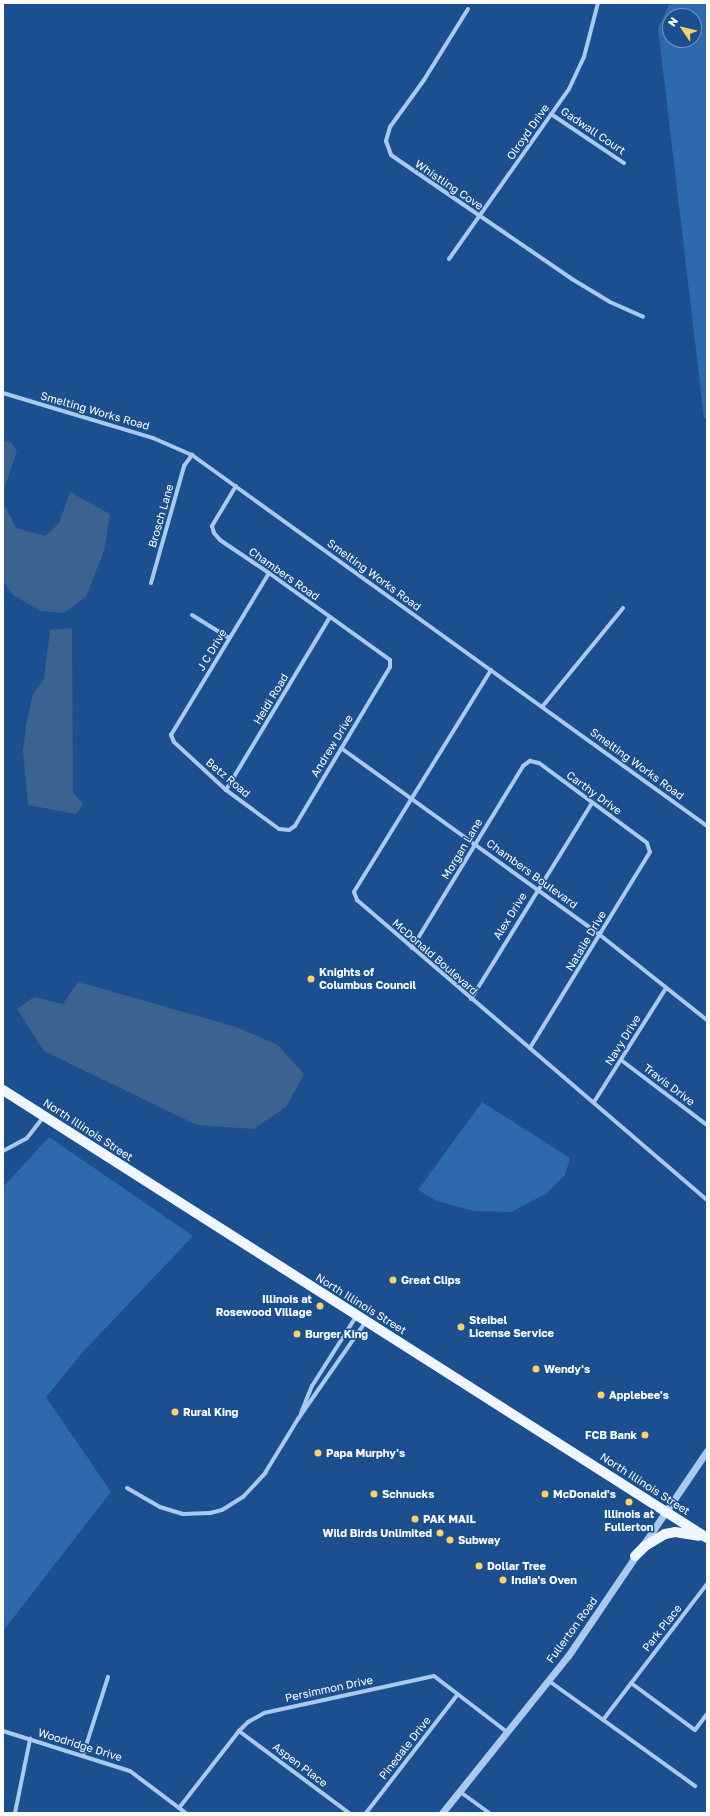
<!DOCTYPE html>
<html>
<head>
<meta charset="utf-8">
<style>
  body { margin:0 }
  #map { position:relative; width:710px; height:1816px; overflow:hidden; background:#1b4f8f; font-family:"Golos Text",sans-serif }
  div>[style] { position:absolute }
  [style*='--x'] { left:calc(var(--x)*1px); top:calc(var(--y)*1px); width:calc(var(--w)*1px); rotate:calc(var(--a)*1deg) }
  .green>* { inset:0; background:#2e69ad }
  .water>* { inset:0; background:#3c6290 }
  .minor>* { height:4px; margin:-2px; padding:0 2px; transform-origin:2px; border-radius:2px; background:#a9c9ee }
  .tertiary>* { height:7px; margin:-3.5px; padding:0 3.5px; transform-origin:3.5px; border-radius:3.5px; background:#a9c9ee }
  .primary>* { height:10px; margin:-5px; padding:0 5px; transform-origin:5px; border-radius:5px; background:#f0f6ff }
  .dots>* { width:11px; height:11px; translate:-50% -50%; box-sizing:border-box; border:2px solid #1b4f8f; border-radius:50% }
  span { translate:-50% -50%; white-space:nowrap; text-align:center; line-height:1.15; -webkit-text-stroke:3px #1b4f8f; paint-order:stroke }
  .street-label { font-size:11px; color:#fff }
  .poi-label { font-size:11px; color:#fff; font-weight:700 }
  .left { translate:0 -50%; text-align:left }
  .right { translate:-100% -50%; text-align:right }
  .frame { position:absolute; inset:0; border:4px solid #fff; pointer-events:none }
  .north { position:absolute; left:662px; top:8px; width:40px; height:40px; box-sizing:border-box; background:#1b4f8f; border:1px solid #7695bc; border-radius:50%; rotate:305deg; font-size:11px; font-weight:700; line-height:16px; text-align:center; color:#fff }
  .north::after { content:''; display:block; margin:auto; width:14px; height:18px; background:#ffd166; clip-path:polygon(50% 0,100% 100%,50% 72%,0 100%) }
</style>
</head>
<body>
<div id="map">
  <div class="green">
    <div style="clip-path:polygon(evenodd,670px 3px,707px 3px,707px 418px,704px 418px,658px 28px,670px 3px,670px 16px,694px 16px,694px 40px,670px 40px,670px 16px)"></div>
    <div style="clip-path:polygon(482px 1102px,570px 1158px,565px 1175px,547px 1193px,511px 1212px,474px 1211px,437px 1201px,418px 1190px)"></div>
    <div style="clip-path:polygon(49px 1137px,193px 1236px,81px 1354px,46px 1397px,111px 1492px,3px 1631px,3px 1187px)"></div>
  </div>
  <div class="water">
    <div style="clip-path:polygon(10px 441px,17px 451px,3px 492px,3px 442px)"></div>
    <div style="clip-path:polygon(70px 492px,110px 514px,104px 551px,86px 597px,64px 613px,41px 611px,13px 595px,3px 581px,3px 502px,16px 528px,45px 536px,59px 523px)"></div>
    <div style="clip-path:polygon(72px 628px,73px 792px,83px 804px,76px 814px,28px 805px,23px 751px,26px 725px,33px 694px,44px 679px,50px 630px)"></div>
    <div style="clip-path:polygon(78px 982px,236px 1027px,278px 1045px,304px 1074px,286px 1107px,254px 1129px,197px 1125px,44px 1051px,17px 1009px,34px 997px,63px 1004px)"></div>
  </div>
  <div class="minor">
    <div style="--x:468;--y:9;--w:84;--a:121.8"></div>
    <div style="--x:424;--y:80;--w:58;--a:125.9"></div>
    <div style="--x:390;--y:127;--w:15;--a:106"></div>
    <div style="--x:386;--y:141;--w:15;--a:70"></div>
    <div style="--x:391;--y:155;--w:219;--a:34.4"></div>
    <div style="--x:572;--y:279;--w:44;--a:31.2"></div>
    <div style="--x:610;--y:302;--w:36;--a:24"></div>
    <div style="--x:551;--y:114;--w:88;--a:33.9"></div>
    <div style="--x:449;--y:259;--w:208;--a:-54.8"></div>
    <div style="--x:569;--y:89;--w:35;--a:-65"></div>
    <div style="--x:584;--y:57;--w:56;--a:-75.5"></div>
    <div style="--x:3;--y:393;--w:157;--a:16.7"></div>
    <div style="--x:153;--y:438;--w:43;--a:23.6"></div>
    <div style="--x:192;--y:455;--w:635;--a:35.77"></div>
    <div style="--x:236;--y:486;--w:47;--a:121"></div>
    <div style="--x:212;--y:526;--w:7;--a:74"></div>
    <div style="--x:214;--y:533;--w:9;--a:49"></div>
    <div style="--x:220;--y:540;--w:59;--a:34"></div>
    <div style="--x:269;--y:573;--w:149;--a:35.7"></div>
    <div style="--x:390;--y:660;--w:7;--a:90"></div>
    <div style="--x:390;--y:667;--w:185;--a:120.9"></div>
    <div style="--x:295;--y:826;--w:7;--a:146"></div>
    <div style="--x:289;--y:830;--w:10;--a:-174"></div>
    <div style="--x:279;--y:829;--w:66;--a:-143.7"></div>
    <div style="--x:226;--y:790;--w:71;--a:-137.3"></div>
    <div style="--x:174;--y:742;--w:8;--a:-113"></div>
    <div style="--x:171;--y:735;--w:189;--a:-58.8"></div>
    <div style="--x:151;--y:583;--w:122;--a:-74.2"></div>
    <div style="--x:184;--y:466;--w:14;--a:-54"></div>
    <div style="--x:192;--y:615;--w:44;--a:31.9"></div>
    <div style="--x:491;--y:670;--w:261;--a:121.7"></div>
    <div style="--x:354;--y:892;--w:9;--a:69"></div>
    <div style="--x:357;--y:900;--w:461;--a:40.6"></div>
    <div style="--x:542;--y:707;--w:128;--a:-50.7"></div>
    <div style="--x:341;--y:748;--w:319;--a:35.8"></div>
    <div style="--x:600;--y:935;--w:137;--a:38.5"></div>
    <div style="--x:226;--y:790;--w:202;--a:-59"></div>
    <div style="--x:412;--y:948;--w:213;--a:-58.6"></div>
    <div style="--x:523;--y:766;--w:9;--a:-36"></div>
    <div style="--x:530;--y:761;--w:9;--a:13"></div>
    <div style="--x:539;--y:763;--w:134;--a:36.5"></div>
    <div style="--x:647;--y:843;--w:9;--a:72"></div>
    <div style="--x:650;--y:852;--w:230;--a:121.5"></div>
    <div style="--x:471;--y:999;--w:230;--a:-58.3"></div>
    <div style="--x:621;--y:1060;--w:108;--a:37.1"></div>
    <div style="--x:594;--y:1102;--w:135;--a:-57.7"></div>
    <div style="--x:3;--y:1151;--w:27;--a:-28"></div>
    <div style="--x:27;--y:1138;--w:28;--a:-52"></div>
    <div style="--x:301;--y:1413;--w:29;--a:-68"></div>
    <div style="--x:312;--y:1386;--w:84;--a:-57.6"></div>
    <div style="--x:127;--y:1488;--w:38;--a:30"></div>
    <div style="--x:160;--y:1507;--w:24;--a:17"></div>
    <div style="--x:183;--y:1514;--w:27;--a:-2"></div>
    <div style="--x:210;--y:1513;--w:12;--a:-14"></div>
    <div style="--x:222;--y:1510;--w:25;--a:-32"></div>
    <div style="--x:243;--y:1497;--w:33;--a:-47"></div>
    <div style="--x:265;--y:1473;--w:63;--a:-58.6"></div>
    <div style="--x:298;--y:1419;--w:119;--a:-55.2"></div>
    <div style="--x:549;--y:1681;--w:180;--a:35.7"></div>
    <div style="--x:631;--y:1683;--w:79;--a:36.3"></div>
    <div style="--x:695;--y:1730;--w:20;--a:-53"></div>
    <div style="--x:603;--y:1720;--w:171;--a:-52.6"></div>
    <div style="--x:3;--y:1731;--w:133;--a:17.5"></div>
    <div style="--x:130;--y:1771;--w:70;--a:36.9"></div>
    <div style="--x:239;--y:1731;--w:137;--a:36.7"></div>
    <div style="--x:83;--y:1755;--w:82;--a:-72.2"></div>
    <div style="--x:459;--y:1791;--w:37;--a:36"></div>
    <div style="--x:179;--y:1808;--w:98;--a:-52.1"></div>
    <div style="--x:239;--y:1731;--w:13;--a:-45"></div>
    <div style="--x:248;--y:1722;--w:18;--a:-29"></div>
    <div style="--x:264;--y:1713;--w:174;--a:-12.3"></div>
    <div style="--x:434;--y:1676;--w:92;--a:37.5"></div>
    <div style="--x:15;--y:1813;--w:76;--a:-78.5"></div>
    <div style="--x:366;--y:1813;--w:150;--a:-52.3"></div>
  </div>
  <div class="tertiary">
    <div style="--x:442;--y:1813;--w:201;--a:-51.3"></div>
    <div style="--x:568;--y:1656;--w:248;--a:-55.9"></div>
  </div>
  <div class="primary">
    <div style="--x:3;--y:1090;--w:834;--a:32.47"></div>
    <div style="--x:635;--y:1556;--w:14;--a:-45"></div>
    <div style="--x:645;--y:1546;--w:23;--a:-31"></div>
    <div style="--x:665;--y:1534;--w:10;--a:-11"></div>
    <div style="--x:675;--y:1532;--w:24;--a:9"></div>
  </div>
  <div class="dots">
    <div style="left:311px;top:979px;background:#ffd166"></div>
    <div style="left:393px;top:1280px;background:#ffd166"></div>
    <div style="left:320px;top:1306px;background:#ffd166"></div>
    <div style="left:461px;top:1327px;background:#ffd166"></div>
    <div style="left:297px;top:1334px;background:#ffd166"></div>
    <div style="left:536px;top:1369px;background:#ffd166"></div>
    <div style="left:601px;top:1395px;background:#ffd166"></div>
    <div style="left:175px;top:1412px;background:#ffd166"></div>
    <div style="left:645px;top:1435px;background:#ffd166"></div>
    <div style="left:318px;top:1453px;background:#ffd166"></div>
    <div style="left:374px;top:1494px;background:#ffd166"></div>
    <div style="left:545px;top:1494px;background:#ffd166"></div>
    <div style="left:629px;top:1502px;background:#ffd166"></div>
    <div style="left:415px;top:1519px;background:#ffd166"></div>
    <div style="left:440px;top:1533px;background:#ffd166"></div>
    <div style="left:450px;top:1540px;background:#ffd166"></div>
    <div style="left:479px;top:1566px;background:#ffd166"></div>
    <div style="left:503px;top:1580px;background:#ffd166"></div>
  </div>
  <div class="street-label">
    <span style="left:593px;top:131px;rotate:34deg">Gadwall Court</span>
    <span style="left:528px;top:132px;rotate:-55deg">Olroyd Drive</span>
    <span style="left:449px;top:185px;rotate:34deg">Whistling Cove</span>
    <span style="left:95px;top:411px;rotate:16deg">Smelting Works Road</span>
    <span style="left:161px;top:516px;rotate:-74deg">Brosch Lane</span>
    <span style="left:284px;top:574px;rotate:35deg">Chambers Road</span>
    <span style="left:374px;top:575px;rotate:36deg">Smelting Works Road</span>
    <span style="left:212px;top:650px;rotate:-59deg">J C Drive</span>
    <span style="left:271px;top:699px;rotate:-59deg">Heidi Road</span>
    <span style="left:332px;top:746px;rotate:-59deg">Andrew Drive</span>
    <span style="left:637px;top:764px;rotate:36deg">Smelting Works Road</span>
    <span style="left:228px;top:778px;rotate:40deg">Betz Road</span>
    <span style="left:594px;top:793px;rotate:36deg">Carthy Drive</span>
    <span style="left:462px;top:849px;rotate:-59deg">Morgan Lane</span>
    <span style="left:532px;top:874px;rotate:36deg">Chambers Boulevard</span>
    <span style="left:510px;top:916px;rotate:-58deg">Alex Drive</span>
    <span style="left:586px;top:941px;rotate:-59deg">Natalie Drive</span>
    <span style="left:435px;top:957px;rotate:41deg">McDonald Boulevard</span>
    <span style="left:623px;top:1040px;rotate:-58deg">Navy Drive</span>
    <span style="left:669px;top:1085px;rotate:37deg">Travis Drive</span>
    <span style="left:88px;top:1130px;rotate:33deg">North Illinois Street</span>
    <span style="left:361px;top:1304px;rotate:32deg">North Illinois Street</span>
    <span style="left:645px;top:1484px;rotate:33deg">North Illinois Street</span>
    <span style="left:662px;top:1628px;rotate:-52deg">Park Place</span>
    <span style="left:572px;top:1630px;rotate:-54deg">Fullerton Road</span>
    <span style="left:329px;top:1689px;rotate:-12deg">Persimmon Drive</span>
    <span style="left:80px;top:1745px;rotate:17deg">Woodridge Drive</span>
    <span style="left:405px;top:1748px;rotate:-52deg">Pinedale Drive</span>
    <span style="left:300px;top:1765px;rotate:37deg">Aspen Place</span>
  </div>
  <div class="poi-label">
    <span class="left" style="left:319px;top:979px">Knights of<br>Columbus Council</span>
    <span class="left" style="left:401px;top:1280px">Great Clips</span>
    <span class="right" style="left:312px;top:1306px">Illinois at<br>Rosewood Village</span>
    <span class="left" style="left:469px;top:1327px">Steibel<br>License Service</span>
    <span class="left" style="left:305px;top:1334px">Burger King</span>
    <span class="left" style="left:544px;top:1369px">Wendy's</span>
    <span class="left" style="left:609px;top:1395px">Applebee's</span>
    <span class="left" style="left:183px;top:1412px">Rural King</span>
    <span class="right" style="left:637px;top:1435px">FCB Bank</span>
    <span class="left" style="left:326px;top:1453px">Papa Murphy's</span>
    <span class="left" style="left:382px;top:1494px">Schnucks</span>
    <span class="left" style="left:553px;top:1494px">McDonald's</span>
    <span style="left:629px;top:1521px">Illinois at<br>Fullerton</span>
    <span class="left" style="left:423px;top:1519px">PAK MAIL</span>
    <span class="right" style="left:432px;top:1533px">Wild Birds Unlimited</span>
    <span class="left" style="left:458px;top:1540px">Subway</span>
    <span class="left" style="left:487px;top:1566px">Dollar Tree</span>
    <span class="left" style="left:511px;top:1580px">India's Oven</span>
  </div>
  <div class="frame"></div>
  <div class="north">N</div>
</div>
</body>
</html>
